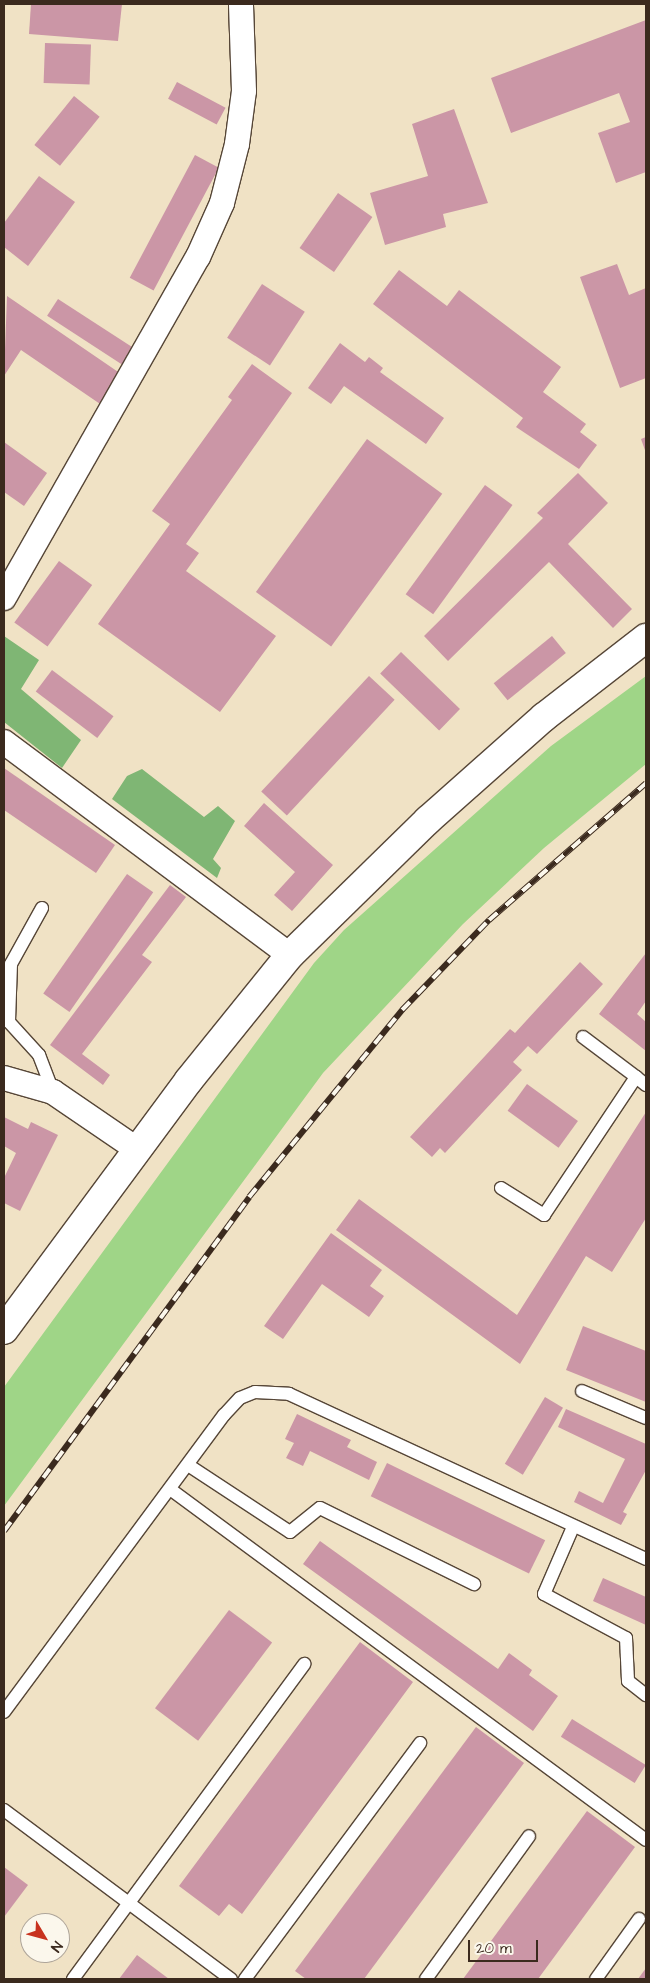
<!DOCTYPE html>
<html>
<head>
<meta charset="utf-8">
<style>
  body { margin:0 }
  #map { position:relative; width:650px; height:1983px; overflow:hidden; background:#f0e2c5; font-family:"Architects Daughter",sans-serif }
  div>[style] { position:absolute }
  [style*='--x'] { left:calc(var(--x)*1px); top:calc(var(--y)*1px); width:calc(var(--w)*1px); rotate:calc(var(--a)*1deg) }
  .green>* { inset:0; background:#9fd587 }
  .forest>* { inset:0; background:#7fb674 }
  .building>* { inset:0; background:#cb96a6; transform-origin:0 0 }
  .roads { filter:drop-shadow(1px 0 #564637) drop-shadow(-1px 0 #564637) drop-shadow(0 1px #564637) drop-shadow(0 -1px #564637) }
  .lane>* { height:12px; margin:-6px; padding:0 6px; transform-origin:6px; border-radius:6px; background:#fff }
  .street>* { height:24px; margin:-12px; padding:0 12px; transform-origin:12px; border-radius:12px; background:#fff }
  .secondary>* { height:28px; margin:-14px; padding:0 14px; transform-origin:14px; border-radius:14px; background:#fff }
  .rail>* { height:5.5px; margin-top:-2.75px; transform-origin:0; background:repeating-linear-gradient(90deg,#fbf7ec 0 11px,#3b2a1e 0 22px); box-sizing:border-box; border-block:1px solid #3b2a1e }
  span { translate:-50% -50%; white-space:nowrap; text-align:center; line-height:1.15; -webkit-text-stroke:4px #fbf7ec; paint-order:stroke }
  .frame { position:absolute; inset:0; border:5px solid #3b2a1e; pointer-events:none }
  .north { position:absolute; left:20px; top:1913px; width:50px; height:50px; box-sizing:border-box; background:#fbf7ec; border:1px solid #aea59a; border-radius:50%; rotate:127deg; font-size:14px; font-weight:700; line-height:20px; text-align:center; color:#3b2a1e }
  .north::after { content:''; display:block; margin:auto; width:18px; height:22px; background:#c8321e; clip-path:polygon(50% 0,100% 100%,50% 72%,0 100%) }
  .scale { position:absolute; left:468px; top:1940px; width:70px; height:22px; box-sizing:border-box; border:2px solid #3b2a1e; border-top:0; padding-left:6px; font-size:15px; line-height:18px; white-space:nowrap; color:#3b2a1e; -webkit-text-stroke:4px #fbf7ec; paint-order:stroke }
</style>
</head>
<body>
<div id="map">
  <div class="green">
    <div style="clip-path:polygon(646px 676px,646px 764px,544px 848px,463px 924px,323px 1073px,4px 1506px,4px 1387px,314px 963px,344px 930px,551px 746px)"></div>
  </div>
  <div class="forest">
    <div style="clip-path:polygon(4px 636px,39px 660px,21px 689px,81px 740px,62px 768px,4px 722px)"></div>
    <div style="clip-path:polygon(142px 769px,204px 817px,218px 806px,235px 821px,213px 859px,221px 868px,217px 878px,112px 799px,127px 776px)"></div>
  </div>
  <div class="building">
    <div style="clip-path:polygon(31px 4px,122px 4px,118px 41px,29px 34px)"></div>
    <div style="clip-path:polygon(646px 20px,646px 172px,616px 183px,598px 133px,630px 122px,619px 93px,511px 133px,491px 78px)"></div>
    <div style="left:45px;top:43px;width:46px;height:40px;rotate:2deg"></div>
    <div style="left:177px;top:82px;width:55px;height:19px;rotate:28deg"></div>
    <div style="left:74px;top:96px;width:33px;height:63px;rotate:39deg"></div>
    <div style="clip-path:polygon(454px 109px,488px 203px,443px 214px,446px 227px,385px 245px,370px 193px,428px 176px,412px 124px)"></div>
    <div style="left:195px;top:155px;width:27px;height:139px;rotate:28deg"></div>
    <div style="clip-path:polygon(39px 176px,75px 202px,28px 266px,4px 247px,4px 223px)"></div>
    <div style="left:338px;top:193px;width:42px;height:67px;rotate:35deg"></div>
    <div style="clip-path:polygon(617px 264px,629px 295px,646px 288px,646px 378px,620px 388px,580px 277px)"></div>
    <div style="clip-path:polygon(399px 270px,447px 306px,459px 290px,561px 367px,543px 392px,586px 424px,580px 432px,597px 445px,579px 469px,516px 427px,523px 418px,373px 304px)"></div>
    <div style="left:262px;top:284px;width:51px;height:64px;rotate:33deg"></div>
    <div style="clip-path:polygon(7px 296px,127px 378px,106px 408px,21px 350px,4px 376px)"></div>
    <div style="left:58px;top:299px;width:92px;height:20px;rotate:33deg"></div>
    <div style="clip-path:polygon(340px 343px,365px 362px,369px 357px,383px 368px,380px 372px,444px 418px,426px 444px,344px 386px,331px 404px,308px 388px)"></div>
    <div style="clip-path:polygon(252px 364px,292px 393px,186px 544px,199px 553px,186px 571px,276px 636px,220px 712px,98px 624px,170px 524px,152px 511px,232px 400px,228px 397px)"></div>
    <div style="clip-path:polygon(646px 437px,646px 453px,641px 439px)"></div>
    <div style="left:367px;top:439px;width:93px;height:189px;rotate:36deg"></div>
    <div style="clip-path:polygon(4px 442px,47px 473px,24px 506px,4px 492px)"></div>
    <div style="clip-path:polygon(578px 473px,608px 503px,568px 544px,632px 609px,613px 628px,549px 562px,448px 661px,424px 636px,543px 518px,537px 513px)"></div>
    <div style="left:485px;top:485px;width:34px;height:135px;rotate:36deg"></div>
    <div style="left:59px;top:561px;width:41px;height:76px;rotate:36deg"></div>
    <div style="left:552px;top:636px;width:22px;height:75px;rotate:51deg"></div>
    <div style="left:401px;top:652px;width:82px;height:30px;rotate:44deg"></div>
    <div style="left:52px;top:670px;width:77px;height:27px;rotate:37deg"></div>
    <div style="left:369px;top:676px;width:35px;height:158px;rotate:43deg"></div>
    <div style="clip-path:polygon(4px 768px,115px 845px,96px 873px,4px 810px)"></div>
    <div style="clip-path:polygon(264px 803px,333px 865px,292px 911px,274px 895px,295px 872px,244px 826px)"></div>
    <div style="left:127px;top:874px;width:32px;height:146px;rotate:35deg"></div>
    <div style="clip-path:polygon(170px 885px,186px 897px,142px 955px,152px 962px,82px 1054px,110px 1075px,103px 1085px,50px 1045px)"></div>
    <div style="clip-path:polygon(646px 953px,646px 1001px,637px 1014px,646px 1022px,646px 1051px,599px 1014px)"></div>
    <div style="clip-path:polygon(580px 962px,603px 984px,537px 1054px,528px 1046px,513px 1062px,522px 1070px,445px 1153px,440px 1148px,432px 1157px,410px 1137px,510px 1029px,515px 1033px)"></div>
    <div style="left:527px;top:1084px;width:63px;height:33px;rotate:36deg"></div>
    <div style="clip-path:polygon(646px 1112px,646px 1218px,612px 1272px,586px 1256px,520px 1364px,336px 1230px,359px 1199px,517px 1315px)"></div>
    <div style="clip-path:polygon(4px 1117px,28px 1129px,31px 1122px,58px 1135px,20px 1211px,4px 1203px,4px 1178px,16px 1153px,4px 1146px)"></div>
    <div style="clip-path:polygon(331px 1233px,382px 1270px,370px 1286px,384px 1296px,369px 1317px,322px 1284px,283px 1339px,264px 1326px)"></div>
    <div style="clip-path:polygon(583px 1326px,646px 1351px,646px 1402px,566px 1370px)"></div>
    <div style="left:545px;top:1397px;width:21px;height:78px;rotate:31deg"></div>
    <div style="clip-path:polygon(566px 1409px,646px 1444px,646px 1470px,623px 1512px,627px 1514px,621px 1525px,574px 1502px,579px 1491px,603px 1503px,625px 1459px,558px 1427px)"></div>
    <div style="clip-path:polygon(297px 1414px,351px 1440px,347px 1447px,377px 1462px,369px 1480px,310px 1451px,303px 1466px,286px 1458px,294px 1443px,285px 1439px)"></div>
    <div style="left:387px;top:1463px;width:176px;height:37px;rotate:26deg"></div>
    <div style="clip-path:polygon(320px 1541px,498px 1669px,509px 1653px,532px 1670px,529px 1675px,558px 1696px,533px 1731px,303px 1564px)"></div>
    <div style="clip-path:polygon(603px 1578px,646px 1597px,646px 1625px,593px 1601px)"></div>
    <div style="left:229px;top:1610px;width:54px;height:123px;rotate:37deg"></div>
    <div style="clip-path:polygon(360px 1642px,413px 1682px,242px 1914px,229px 1904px,219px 1916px,179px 1886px)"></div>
    <div style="left:572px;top:1719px;width:87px;height:21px;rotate:32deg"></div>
    <div style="clip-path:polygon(476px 1727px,524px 1763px,364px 1979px,306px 1979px,295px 1971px)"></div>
    <div style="clip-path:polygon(587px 1811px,635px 1847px,538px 1979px,463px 1979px)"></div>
    <div style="clip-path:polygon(4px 1867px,28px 1885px,4px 1917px)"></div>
    <div style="clip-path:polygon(137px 1955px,169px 1979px,119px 1979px)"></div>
    <div style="clip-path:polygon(646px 1968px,646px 1979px,638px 1979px)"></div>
  </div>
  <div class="roads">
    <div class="lane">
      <div style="--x:42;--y:908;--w:64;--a:119"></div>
      <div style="--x:11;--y:964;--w:58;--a:92"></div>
      <div style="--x:9;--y:1022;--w:45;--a:47.7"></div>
      <div style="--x:39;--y:1055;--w:40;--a:69"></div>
      <div style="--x:583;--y:1037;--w:66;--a:37"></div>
      <div style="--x:501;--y:1188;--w:51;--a:32.1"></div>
      <div style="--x:544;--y:1215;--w:166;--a:-56.3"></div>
      <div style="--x:636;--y:1077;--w:13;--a:39"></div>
      <div style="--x:582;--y:1391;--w:69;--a:22.9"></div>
      <div style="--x:188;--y:1465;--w:122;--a:33.3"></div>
      <div style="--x:290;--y:1532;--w:38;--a:-39"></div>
      <div style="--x:320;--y:1508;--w:172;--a:26.3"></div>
      <div style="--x:170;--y:1489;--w:591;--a:36.4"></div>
      <div style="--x:573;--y:1527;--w:73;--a:113.4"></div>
      <div style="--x:544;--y:1594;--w:93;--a:28.2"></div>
      <div style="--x:626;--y:1638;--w:43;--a:87.3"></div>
      <div style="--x:628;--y:1681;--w:23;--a:38"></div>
      <div style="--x:4;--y:1712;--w:370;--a:-53.5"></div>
      <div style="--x:224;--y:1415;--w:23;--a:-47"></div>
      <div style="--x:240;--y:1398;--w:16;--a:-22"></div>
      <div style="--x:255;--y:1392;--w:34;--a:3"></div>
      <div style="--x:289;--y:1394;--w:393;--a:24.8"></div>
      <div style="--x:4;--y:1810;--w:283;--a:36.7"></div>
      <div style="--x:73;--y:1979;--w:391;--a:-53.7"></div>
      <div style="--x:245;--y:1979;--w:294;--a:-53.4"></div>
      <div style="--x:426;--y:1979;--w:176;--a:-54.2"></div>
      <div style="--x:596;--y:1979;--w:74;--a:-54.4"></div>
    </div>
    <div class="street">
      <div style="--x:4;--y:598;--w:392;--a:-60.4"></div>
      <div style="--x:198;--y:257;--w:59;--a:-66"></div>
      <div style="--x:222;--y:203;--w:61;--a:-75.7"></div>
      <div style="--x:237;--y:144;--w:53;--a:-82.5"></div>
      <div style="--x:244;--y:91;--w:87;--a:-92"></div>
      <div style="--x:4;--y:742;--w:357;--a:36.7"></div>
      <div style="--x:4;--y:1078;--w:51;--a:15.9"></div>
      <div style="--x:53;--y:1092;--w:103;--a:34.3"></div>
    </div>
    <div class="secondary">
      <div style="--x:4;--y:1330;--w:311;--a:-53.5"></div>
      <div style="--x:189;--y:1080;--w:161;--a:-51.1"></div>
      <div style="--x:290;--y:955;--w:193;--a:-44.4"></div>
      <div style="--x:428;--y:820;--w:155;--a:-41.6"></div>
      <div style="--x:544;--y:717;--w:129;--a:-37.8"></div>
    </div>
  </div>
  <div class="rail">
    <div style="--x:4;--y:1531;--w:414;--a:-53.7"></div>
    <div style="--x:249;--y:1197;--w:242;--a:-50.7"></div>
    <div style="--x:402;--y:1010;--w:125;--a:-46"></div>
    <div style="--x:489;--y:920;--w:208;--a:-41.1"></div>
  </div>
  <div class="frame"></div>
  <div class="north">N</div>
  <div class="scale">20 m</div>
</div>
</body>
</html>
